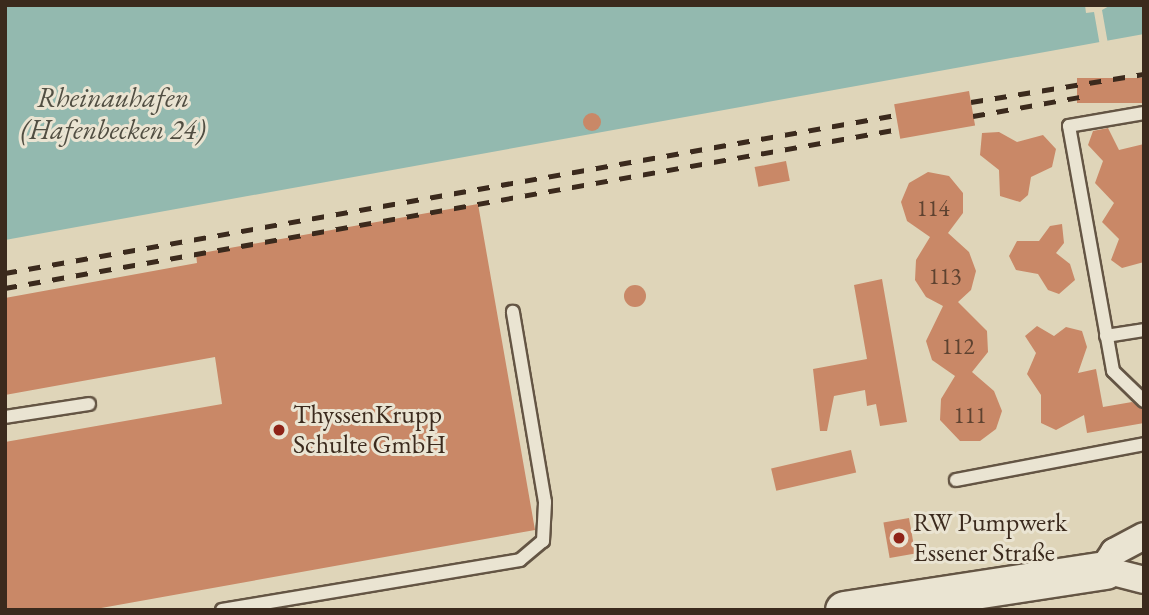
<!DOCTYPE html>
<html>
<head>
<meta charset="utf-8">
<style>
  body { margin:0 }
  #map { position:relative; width:1149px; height:615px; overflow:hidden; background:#dfd5b9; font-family:"EB Garamond",serif }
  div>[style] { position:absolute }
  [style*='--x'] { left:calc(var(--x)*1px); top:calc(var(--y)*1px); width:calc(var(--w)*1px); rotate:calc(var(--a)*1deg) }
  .water>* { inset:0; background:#93b9af }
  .pier>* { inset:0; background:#dfd5b9 }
  .building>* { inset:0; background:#c98867; transform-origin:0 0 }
  .round { border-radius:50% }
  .roads { filter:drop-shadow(2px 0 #645544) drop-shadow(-2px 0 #645544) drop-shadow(0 2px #645544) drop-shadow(0 -2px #645544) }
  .lane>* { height:12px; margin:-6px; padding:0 6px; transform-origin:6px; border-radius:6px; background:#eae4d2 }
  .street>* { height:26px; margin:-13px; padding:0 13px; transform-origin:13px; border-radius:13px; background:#eae4d2 }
  .secondary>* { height:37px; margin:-18.5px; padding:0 18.5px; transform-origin:18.5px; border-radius:18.5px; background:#eae4d2 }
  .rail>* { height:5px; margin-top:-2.5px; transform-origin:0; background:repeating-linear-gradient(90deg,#3b2a1d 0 12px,transparent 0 24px) }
  .dots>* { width:19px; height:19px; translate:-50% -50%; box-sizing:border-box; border:4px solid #eae4d2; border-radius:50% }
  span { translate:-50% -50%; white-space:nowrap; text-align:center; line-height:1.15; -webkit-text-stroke:6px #eae4d2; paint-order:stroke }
  .number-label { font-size:23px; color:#5e4230 }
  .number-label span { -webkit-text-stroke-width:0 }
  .poi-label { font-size:26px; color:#3b2a1d }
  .left { translate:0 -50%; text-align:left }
  .water-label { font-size:28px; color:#514e42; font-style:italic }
  .frame { position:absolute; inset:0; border:7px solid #3b2a1d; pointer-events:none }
</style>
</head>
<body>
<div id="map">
  <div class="water">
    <div style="clip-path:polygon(5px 5px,1144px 5px,1144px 34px,5px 240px)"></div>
  </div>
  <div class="pier">
    <div style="clip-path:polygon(1085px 5px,1111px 5px,1102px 10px,1108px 44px,1100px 46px,1094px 12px,1086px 13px)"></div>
  </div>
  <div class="building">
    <div style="left:1144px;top:78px;width:25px;height:67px;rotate:90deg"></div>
    <div style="left:969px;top:91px;width:35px;height:76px;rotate:80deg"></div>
    <div class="round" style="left:583px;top:113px;width:18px;height:18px"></div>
    <div style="clip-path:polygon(1108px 128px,1119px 150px,1144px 144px,1144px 262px,1122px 268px,1111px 260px,1119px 239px,1102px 222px,1114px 203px,1095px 183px,1103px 161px,1088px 145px,1093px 131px)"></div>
    <div style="clip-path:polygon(999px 132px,1017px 142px,1043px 135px,1056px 149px,1052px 167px,1031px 177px,1028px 195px,1020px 202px,1000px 196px,999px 170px,980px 155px,982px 133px)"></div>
    <div style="left:786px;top:161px;width:20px;height:32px;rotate:79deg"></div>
    <div style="clip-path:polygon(928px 172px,949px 176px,963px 193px,963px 213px,948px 233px,969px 252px,976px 271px,971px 290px,958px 302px,987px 331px,988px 352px,972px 372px,994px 391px,1002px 411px,996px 429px,980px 441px,960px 441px,940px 420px,941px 399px,955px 376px,932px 360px,926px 341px,943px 306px,926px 297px,915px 280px,916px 260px,930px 237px,907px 221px,901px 202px,909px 183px)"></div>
    <div style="clip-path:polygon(478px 204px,535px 530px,90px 610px,5px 610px,5px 442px,222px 404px,215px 357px,5px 395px,5px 298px,197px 263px,196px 254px)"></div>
    <div style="clip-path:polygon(1062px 224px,1064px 243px,1056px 253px,1070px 264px,1075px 280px,1059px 294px,1048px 290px,1038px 274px,1016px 270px,1009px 256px,1017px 241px,1039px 241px,1050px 226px)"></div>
    <div style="clip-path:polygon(882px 279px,907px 422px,880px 426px,876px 404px,867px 406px,865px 390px,834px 396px,827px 431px,820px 431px,813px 369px,867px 359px,854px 285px)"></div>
    <div class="round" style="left:624px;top:285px;width:22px;height:22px"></div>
    <div style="clip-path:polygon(1037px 326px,1054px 336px,1066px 327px,1082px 331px,1087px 347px,1078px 373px,1096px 369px,1103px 407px,1132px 402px,1142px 409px,1144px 423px,1087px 433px,1084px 415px,1056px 430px,1041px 423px,1041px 395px,1027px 374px,1036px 353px,1025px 336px)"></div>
    <div style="left:851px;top:450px;width:23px;height:82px;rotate:77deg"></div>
    <div style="left:909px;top:518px;width:36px;height:26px;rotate:80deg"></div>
  </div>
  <div class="roads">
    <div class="lane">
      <div style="--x:1144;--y:113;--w:76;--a:170.2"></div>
      <div style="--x:1069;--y:126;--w:249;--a:79.8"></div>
      <div style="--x:1113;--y:371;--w:43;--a:44.1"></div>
      <div style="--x:1106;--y:336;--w:38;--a:-9"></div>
      <div style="--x:5;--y:417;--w:85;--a:-8.8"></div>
      <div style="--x:956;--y:480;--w:191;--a:-10.8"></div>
      <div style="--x:222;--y:610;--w:302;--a:-9.5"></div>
      <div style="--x:520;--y:560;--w:30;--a:-40"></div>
      <div style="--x:543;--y:541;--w:39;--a:-87"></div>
      <div style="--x:545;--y:502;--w:193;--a:-99.6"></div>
    </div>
    <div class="street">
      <div style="--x:1102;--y:570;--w:22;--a:-56"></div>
      <div style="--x:1114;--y:552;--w:34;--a:-28"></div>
      <div style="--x:1105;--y:570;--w:40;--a:14.4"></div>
    </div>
    <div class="secondary">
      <div style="--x:844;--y:610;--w:264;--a:-8.7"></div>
    </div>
  </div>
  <div class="rail">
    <div style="--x:971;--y:102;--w:175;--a:-9.2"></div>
    <div style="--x:973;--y:116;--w:109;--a:-10.1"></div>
    <div style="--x:5;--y:273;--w:905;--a:-10.06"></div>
    <div style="--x:5;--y:288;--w:908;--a:-10.08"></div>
  </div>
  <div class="dots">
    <div style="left:279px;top:430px;background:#8f2418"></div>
    <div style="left:899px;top:538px;background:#8f2418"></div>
  </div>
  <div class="number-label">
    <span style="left:933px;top:208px">114</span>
    <span style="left:945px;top:276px">113</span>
    <span style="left:958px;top:346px">112</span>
    <span style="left:970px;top:415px">111</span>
  </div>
  <div class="poi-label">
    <span class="left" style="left:293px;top:430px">ThyssenKrupp<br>Schulte GmbH</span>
    <span class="left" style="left:913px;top:538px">RW Pumpwerk<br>Essener Straße</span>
  </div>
  <div class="water-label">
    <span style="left:113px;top:113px">Rheinauhafen<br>(Hafenbecken 24)</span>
  </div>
  <div class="frame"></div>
</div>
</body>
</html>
